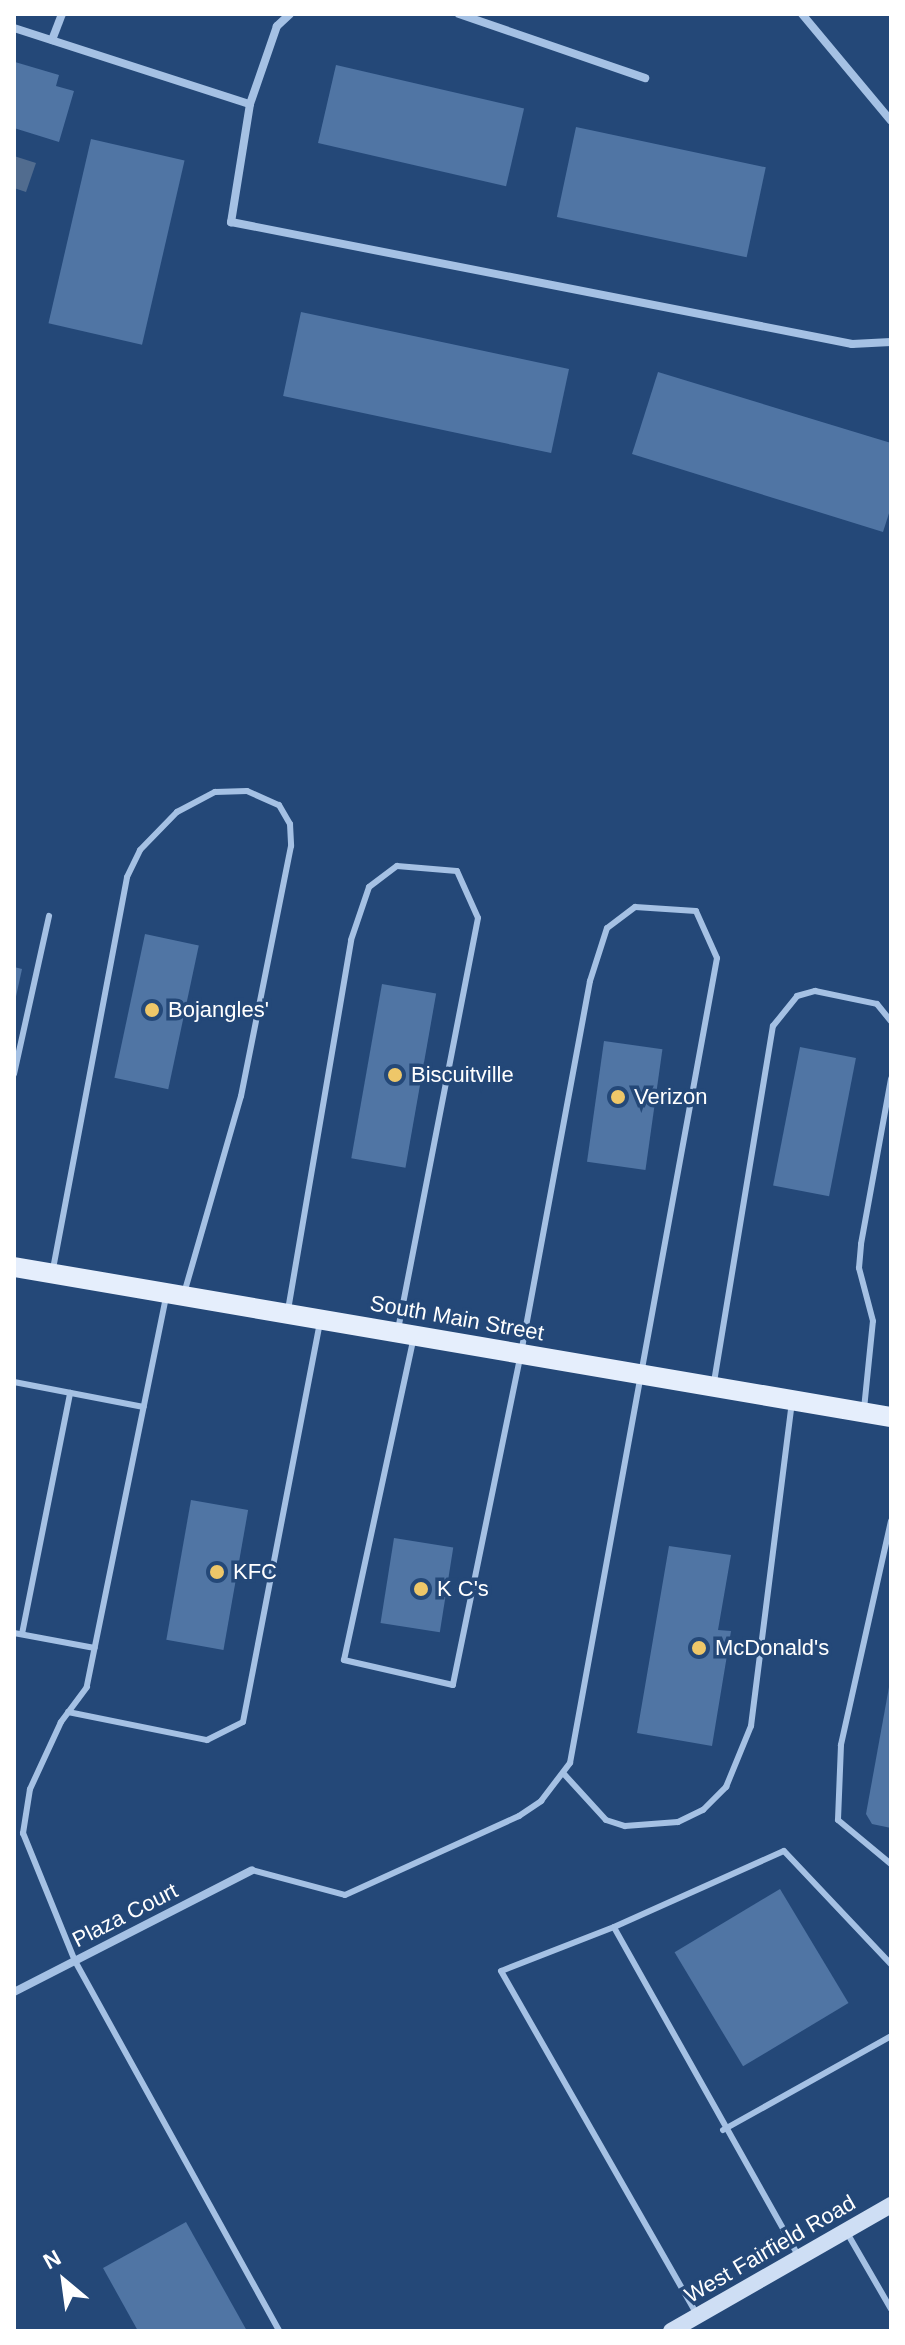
<!DOCTYPE html>
<html>
<head>
<meta charset="utf-8">
<style>
  body { margin:0 }
  #map { position:relative; width:905px; height:2345px; overflow:hidden; background:#244878; font-family:Arial,sans-serif }
  div>[style] { position:absolute }
  [style*='--x'] { left:calc(var(--x)*1px); top:calc(var(--y)*1px); width:calc(var(--w)*1px); rotate:calc(var(--a)*1deg) }
  .water>* { inset:0; background:#516c8f }
  .building>* { inset:0; background:#5075a4; transform-origin:0 0 }
  .service>* { height:6px; margin:-3px; padding:0 3px; transform-origin:3px; border-radius:3px; background:#a5c1e4 }
  .minor>* { height:8px; margin:-4px; padding:0 4px; transform-origin:4px; border-radius:4px; background:#a5c1e4 }
  .secondary>* { height:16px; margin:-8px; padding:0 8px; transform-origin:8px; border-radius:8px; background:#cedef4 }
  .primary>* { height:20px; margin:-10px; padding:0 10px; transform-origin:10px; border-radius:10px; background:#e5eefc }
  .dots>* { width:22px; height:22px; translate:-50% -50%; box-sizing:border-box; border:4px solid #244878; border-radius:50% }
  span { translate:-50% -50%; white-space:nowrap; text-align:center; line-height:1.15; -webkit-text-stroke:7px #244878; paint-order:stroke }
  .poi-label { font-size:22px; color:#fff }
  .left { translate:0 -50%; text-align:left }
  .street-label { font-size:22px; color:#fff }
  .frame { position:absolute; inset:0; border:16px solid #fff; pointer-events:none }
  .north { position:absolute; left:24px; top:2241px; width:80px; height:80px; -webkit-text-stroke:6px #244878; paint-order:stroke; rotate:331deg; font-size:22px; font-weight:700; line-height:32px; text-align:center; color:#fff }
  .north::after { content:''; display:block; margin:auto; width:28px; height:36px; background:#fff; clip-path:polygon(50% 0,100% 100%,50% 72%,0 100%) }
</style>
</head>
<body>
<div id="map">
  <div class="water">
    <div style="clip-path:polygon(14px 156px,36px 163px,26px 192px,14px 188px)"></div>
  </div>
  <div class="building">
    <div style="clip-path:polygon(15px 62px,59px 75px,56px 86px,74px 91px,59px 142px,14px 128px)"></div>
    <div style="left:336px;top:65px;width:193px;height:80px;rotate:13deg"></div>
    <div style="left:576px;top:127px;width:194px;height:92px;rotate:12deg"></div>
    <div style="left:91px;top:139px;width:96px;height:189px;rotate:13deg"></div>
    <div style="left:301px;top:312px;width:274px;height:86px;rotate:12deg"></div>
    <div style="clip-path:polygon(658px 372px,891px 443px,891px 507px,883px 532px,632px 454px)"></div>
    <div style="left:145px;top:934px;width:55px;height:147px;rotate:12deg"></div>
    <div style="clip-path:polygon(14px 967px,22px 969px,15px 1001px,14px 1001px)"></div>
    <div style="left:382px;top:984px;width:55px;height:177px;rotate:10deg"></div>
    <div style="left:604px;top:1041px;width:59px;height:122px;rotate:8deg"></div>
    <div style="left:800px;top:1047px;width:57px;height:141px;rotate:11deg"></div>
    <div style="left:191px;top:1500px;width:58px;height:142px;rotate:10deg"></div>
    <div style="left:394px;top:1538px;width:60px;height:86px;rotate:9deg"></div>
    <div style="clip-path:polygon(669px 1546px,731px 1555px,718px 1630px,731px 1631px,712px 1746px,637px 1733px)"></div>
    <div style="clip-path:polygon(891px 1676px,891px 1828px,872px 1824px,866px 1814px)"></div>
    <div style="left:780px;top:1889px;width:133px;height:123px;rotate:59deg"></div>
    <div style="clip-path:polygon(186px 2222px,247px 2331px,138px 2331px,103px 2268px)"></div>
  </div>
  <div class="service">
    <div style="--x:14;--y:1074;--w:162;--a:-77.5"></div>
    <div style="--x:53;--y:1269;--w:399;--a:-79.3"></div>
    <div style="--x:127;--y:877;--w:30;--a:-64"></div>
    <div style="--x:140;--y:850;--w:53;--a:-45.8"></div>
    <div style="--x:177;--y:812;--w:43;--a:-27.8"></div>
    <div style="--x:215;--y:792;--w:32;--a:-2"></div>
    <div style="--x:247;--y:791;--w:35;--a:24"></div>
    <div style="--x:279;--y:805;--w:22;--a:60"></div>
    <div style="--x:290;--y:824;--w:22;--a:87"></div>
    <div style="--x:291;--y:846;--w:255;--a:101.3"></div>
    <div style="--x:241;--y:1096;--w:205;--a:106.1"></div>
    <div style="--x:166;--y:1297;--w:398;--a:101.5"></div>
    <div style="--x:87;--y:1687;--w:44;--a:126.6"></div>
    <div style="--x:61;--y:1722;--w:74;--a:114.8"></div>
    <div style="--x:30;--y:1789;--w:45;--a:99"></div>
    <div style="--x:23;--y:1833;--w:138;--a:67.9"></div>
    <div style="--x:75;--y:1961;--w:423;--a:61.1"></div>
    <div style="--x:288;--y:1310;--w:375;--a:-80.3"></div>
    <div style="--x:351;--y:940;--w:56;--a:-71.2"></div>
    <div style="--x:369;--y:887;--w:35;--a:-37"></div>
    <div style="--x:397;--y:866;--w:60;--a:4.8"></div>
    <div style="--x:457;--y:871;--w:51;--a:65.9"></div>
    <div style="--x:478;--y:918;--w:418;--a:101"></div>
    <div style="--x:14;--y:1382;--w:132;--a:10.9"></div>
    <div style="--x:714;--y:1382;--w:361;--a:-80.6"></div>
    <div style="--x:773;--y:1026;--w:38;--a:-51"></div>
    <div style="--x:797;--y:996;--w:19;--a:-16"></div>
    <div style="--x:815;--y:991;--w:63;--a:11.8"></div>
    <div style="--x:877;--y:1004;--w:22;--a:51"></div>
    <div style="--x:864;--y:1409;--w:88;--a:-84.2"></div>
    <div style="--x:873;--y:1321;--w:55;--a:-104.8"></div>
    <div style="--x:859;--y:1268;--w:24;--a:-85"></div>
    <div style="--x:861;--y:1244;--w:168;--a:-79.7"></div>
    <div style="--x:891;--y:1521;--w:230;--a:102.6"></div>
    <div style="--x:841;--y:1745;--w:75;--a:92.3"></div>
    <div style="--x:838;--y:1820;--w:69;--a:39.7"></div>
    <div style="--x:14;--y:1633;--w:82;--a:10.5"></div>
    <div style="--x:22;--y:1634;--w:246;--a:-78.7"></div>
    <div style="--x:68;--y:1712;--w:142;--a:11.4"></div>
    <div style="--x:207;--y:1740;--w:40;--a:-26.6"></div>
    <div style="--x:243;--y:1722;--w:407;--a:-79.1"></div>
    <div style="--x:564;--y:1774;--w:62;--a:47.6"></div>
    <div style="--x:606;--y:1820;--w:20;--a:18"></div>
    <div style="--x:625;--y:1826;--w:53;--a:-4.3"></div>
    <div style="--x:678;--y:1822;--w:28;--a:-26"></div>
    <div style="--x:703;--y:1810;--w:33;--a:-45"></div>
    <div style="--x:726;--y:1787;--w:66;--a:-67.7"></div>
    <div style="--x:751;--y:1726;--w:327;--a:-82.8"></div>
    <div style="--x:252;--y:1870;--w:96;--a:15"></div>
    <div style="--x:345;--y:1895;--w:191;--a:-24.4"></div>
    <div style="--x:519;--y:1816;--w:27;--a:-34"></div>
    <div style="--x:541;--y:1801;--w:48;--a:-52.7"></div>
    <div style="--x:570;--y:1763;--w:818;--a:-79.65"></div>
    <div style="--x:717;--y:958;--w:51;--a:-114.1"></div>
    <div style="--x:696;--y:911;--w:61;--a:-176.2"></div>
    <div style="--x:635;--y:907;--w:35;--a:143"></div>
    <div style="--x:607;--y:928;--w:56;--a:107.8"></div>
    <div style="--x:590;--y:981;--w:378;--a:100.5"></div>
    <div style="--x:521;--y:1353;--w:339;--a:101.6"></div>
    <div style="--x:453;--y:1685;--w:112;--a:-167.1"></div>
    <div style="--x:344;--y:1660;--w:327;--a:-77.8"></div>
    <div style="--x:614;--y:1927;--w:121;--a:158.7"></div>
    <div style="--x:501;--y:1971;--w:394;--a:60.3"></div>
    <div style="--x:723;--y:2130;--w:193;--a:-29.2"></div>
    <div style="--x:846;--y:2231;--w:90;--a:60"></div>
    <div style="--x:799;--y:2257;--w:378;--a:-119.3"></div>
    <div style="--x:614;--y:1927;--w:186;--a:-24.1"></div>
    <div style="--x:784;--y:1851;--w:156;--a:46.6"></div>
  </div>
  <div class="minor">
    <div style="--x:290;--y:14;--w:18;--a:137"></div>
    <div style="--x:277;--y:26;--w:83;--a:109.1"></div>
    <div style="--x:250;--y:104;--w:120;--a:99.1"></div>
    <div style="--x:231;--y:222;--w:633;--a:11.11"></div>
    <div style="--x:852;--y:344;--w:39;--a:-3"></div>
    <div style="--x:459;--y:14;--w:197;--a:19"></div>
    <div style="--x:802;--y:14;--w:139;--a:50.2"></div>
    <div style="--x:14;--y:28;--w:248;--a:17.9"></div>
    <div style="--x:52;--y:40;--w:28;--a:-69"></div>
    <div style="--x:14;--y:1992;--w:267;--a:-27.1"></div>
  </div>
  <div class="secondary">
    <div style="--x:671;--y:2331;--w:254;--a:-29.8"></div>
  </div>
  <div class="primary">
    <div style="--x:14;--y:1267;--w:890;--a:9.71"></div>
  </div>
  <div class="dots">
    <div style="left:152px;top:1010px;background:#eec769"></div>
    <div style="left:395px;top:1075px;background:#eec769"></div>
    <div style="left:618px;top:1097px;background:#eec769"></div>
    <div style="left:217px;top:1572px;background:#eec769"></div>
    <div style="left:421px;top:1589px;background:#eec769"></div>
    <div style="left:699px;top:1648px;background:#eec769"></div>
  </div>
  <div class="poi-label">
    <span class="left" style="left:168px;top:1010px">Bojangles'</span>
    <span class="left" style="left:411px;top:1075px">Biscuitville</span>
    <span class="left" style="left:634px;top:1097px">Verizon</span>
    <span class="left" style="left:233px;top:1572px">KFC</span>
    <span class="left" style="left:437px;top:1589px">K C's</span>
    <span class="left" style="left:715px;top:1648px">McDonald's</span>
  </div>
  <div class="street-label">
    <span style="left:457px;top:1318px;rotate:10deg">South Main Street</span>
    <span style="left:125px;top:1915px;rotate:-27deg">Plaza Court</span>
    <span style="left:770px;top:2249px;rotate:-30deg">West Fairfield Road</span>
  </div>
  <div class="frame"></div>
  <div class="north">N</div>
</div>
</body>
</html>
